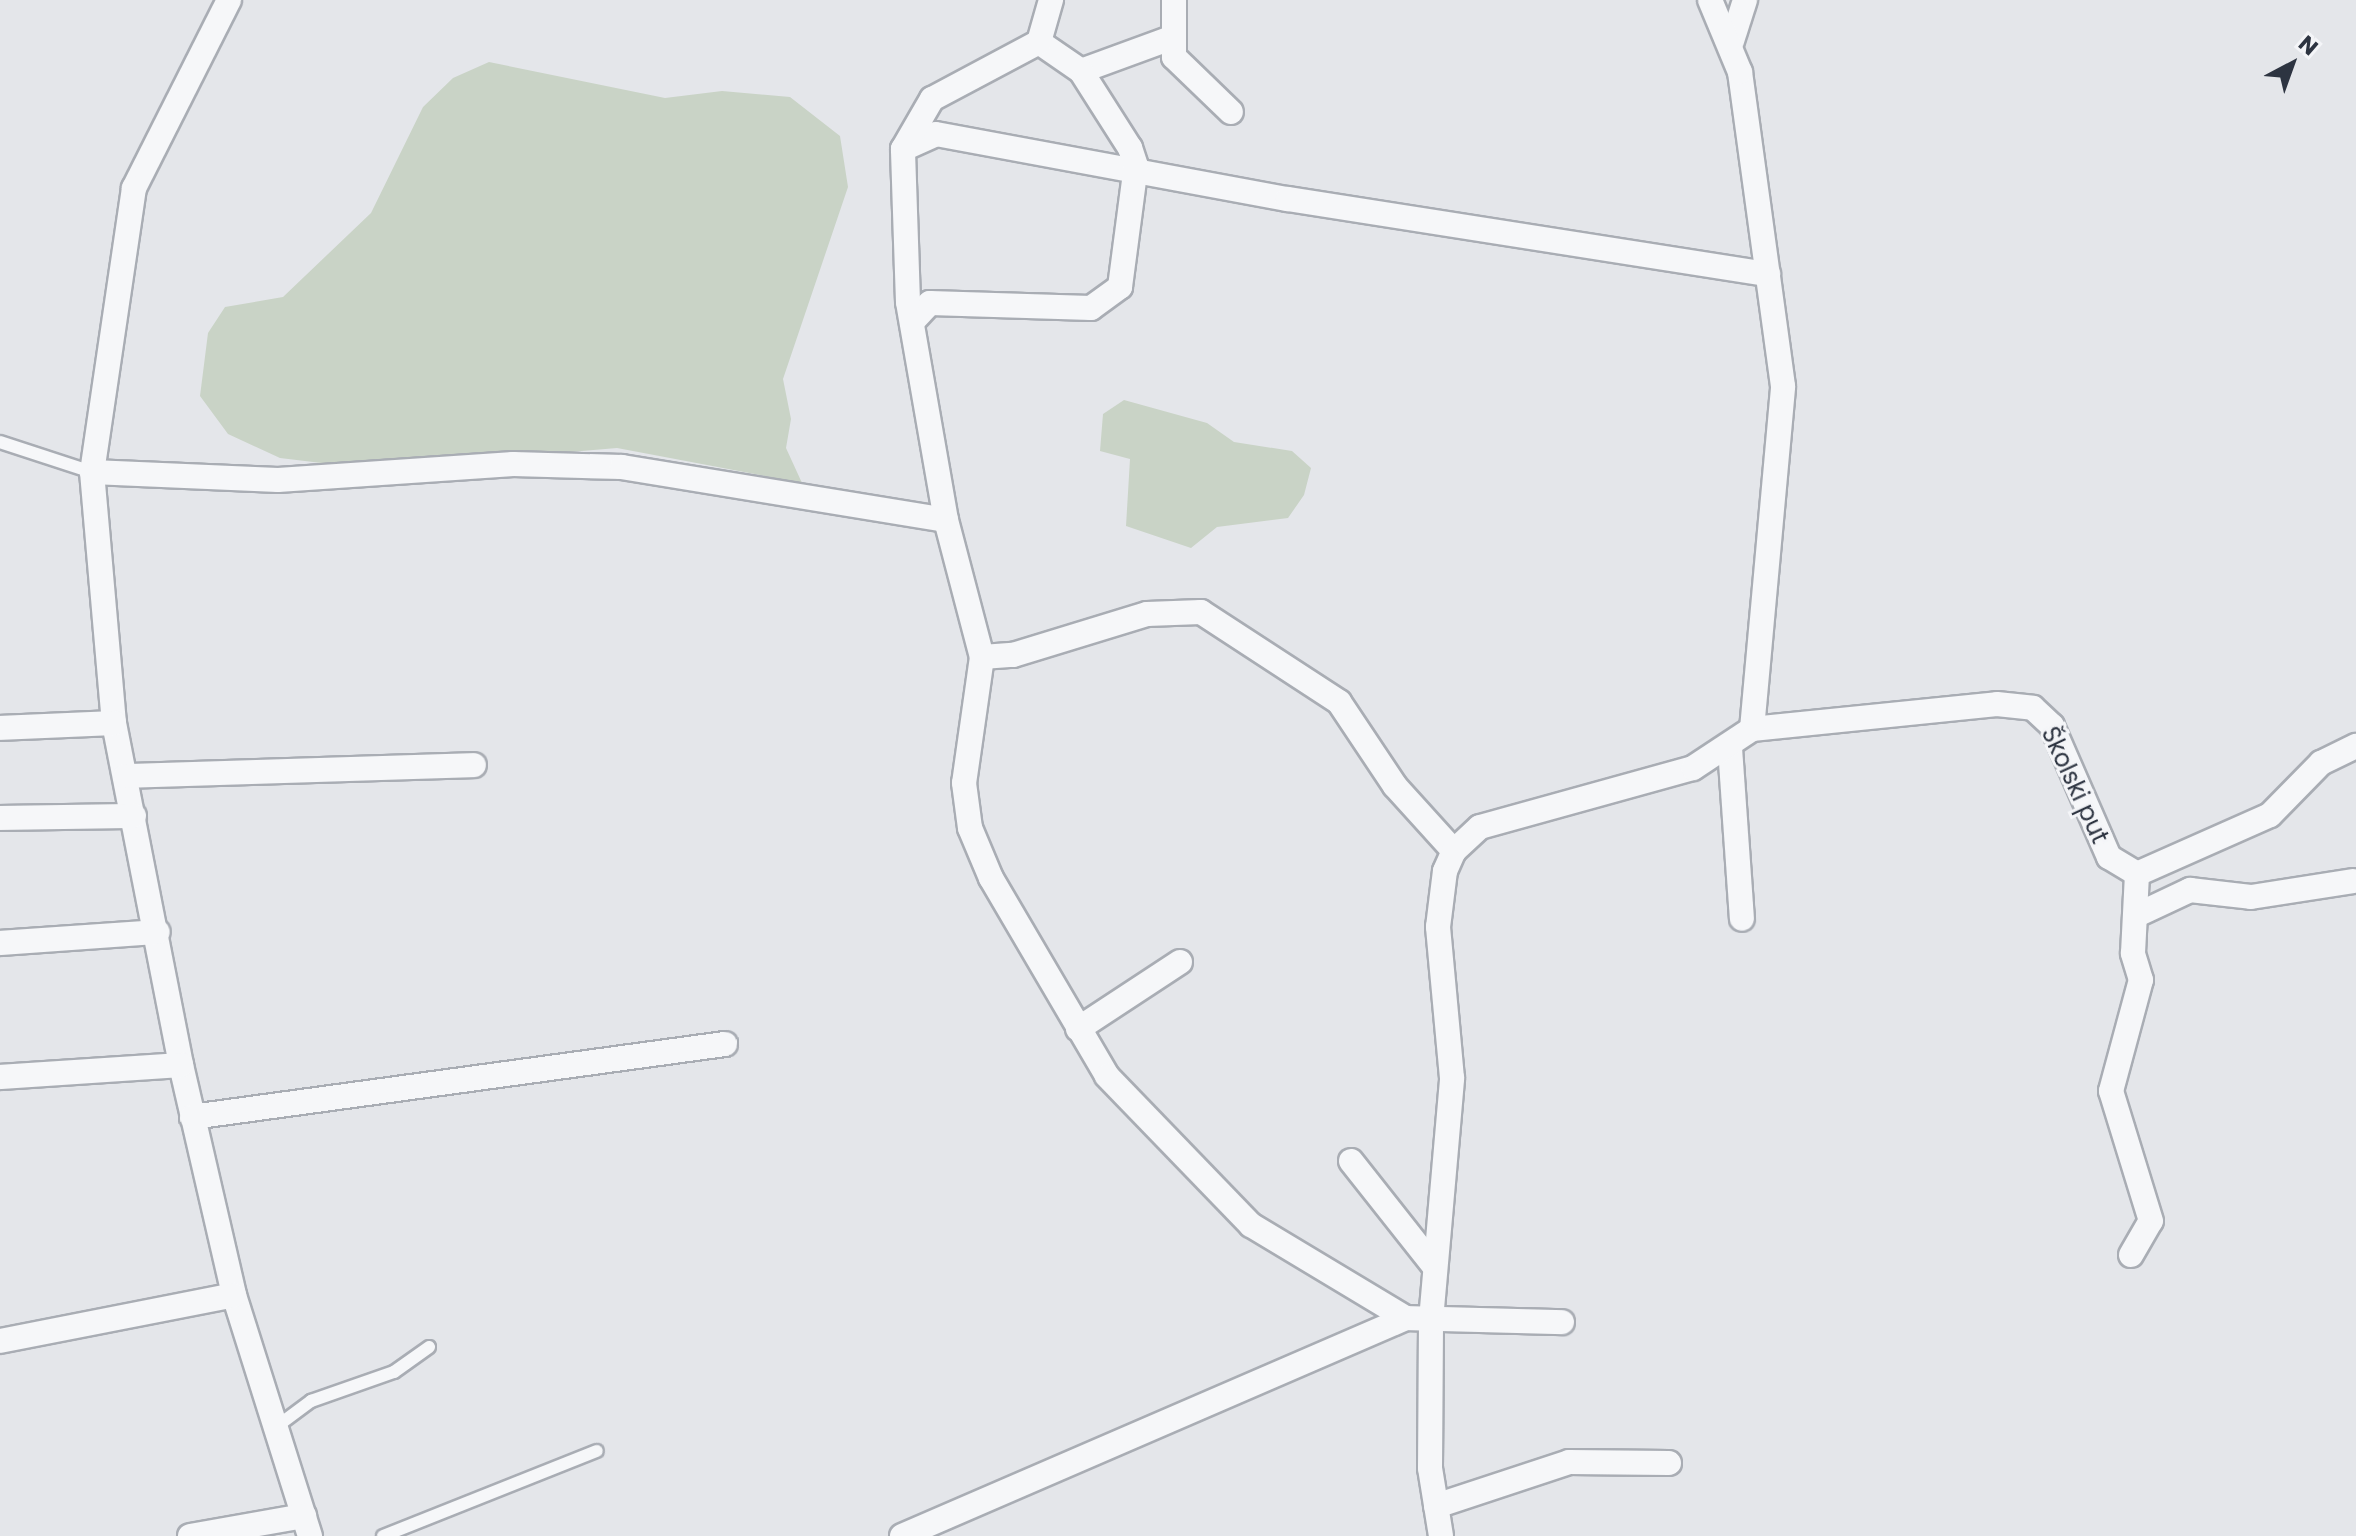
<!DOCTYPE html>
<html>
<head>
<meta charset="utf-8">
<style>
  body { margin:0 }
  #map { position:relative; width:2356px; height:1536px; overflow:hidden; background:#e4e6ea; font-family:Poppins,sans-serif }
  div>[style] { position:absolute }
  [style*='--x'] { left:calc(var(--x)*1px); top:calc(var(--y)*1px); width:calc(var(--w)*1px); rotate:calc(var(--a)*1deg) }
  .green>* { inset:0; background:#c9d3c6 }
  .roads { filter:drop-shadow(2px 0 #a9adb4) drop-shadow(-2px 0 #a9adb4) drop-shadow(0 2px #a9adb4) drop-shadow(0 -2px #a9adb4) }
  .lane>* { height:12px; margin:-6px; padding:0 6px; transform-origin:6px; border-radius:6px; background:#f6f7f9 }
  .street>* { height:24px; margin:-12px; padding:0 12px; transform-origin:12px; border-radius:12px; background:#f6f7f9 }
  span { translate:-50% -50%; white-space:nowrap; text-align:center; line-height:1.15; -webkit-text-stroke:6px #f4f5f8; paint-order:stroke }
  .street-label { font-size:24px; color:#2d3441 }
  .north { position:absolute; left:2252px; top:24px; width:80px; height:80px; -webkit-text-stroke:6px #f4f5f8; paint-order:stroke; rotate:41deg; font-size:22px; font-weight:700; line-height:32px; text-align:center; color:#2d3441 }
  .north::after { content:''; display:block; margin:auto; width:28px; height:36px; background:#2d3441; clip-path:polygon(50% 0,100% 100%,50% 72%,0 100%) }
</style>
</head>
<body>
<div id="map">
  <div class="green">
    <div style="clip-path:polygon(489px 62px,665px 98px,722px 91px,790px 97px,840px 136px,848px 187px,783px 379px,791px 419px,786px 448px,802px 483px,617px 448px,371px 469px,280px 458px,228px 434px,200px 396px,208px 333px,225px 307px,283px 297px,371px 213px,423px 107px,453px 78px)"></div>
    <div style="clip-path:polygon(1124px 400px,1207px 423px,1234px 442px,1292px 451px,1311px 468px,1304px 495px,1288px 518px,1217px 527px,1191px 548px,1126px 526px,1130px 459px,1100px 451px,1103px 414px)"></div>
  </div>
  <div class="roads">
    <div class="lane">
      <div style="--x:0;--y:442;--w:97;--a:18.1"></div>
      <div style="--x:276;--y:1427;--w:44;--a:-36.6"></div>
      <div style="--x:311;--y:1401;--w:88;--a:-19.3"></div>
      <div style="--x:394;--y:1372;--w:43;--a:-35.5"></div>
      <div style="--x:383;--y:1536;--w:230;--a:-21.7"></div>
    </div>
    <div class="street">
      <div style="--x:229;--y:0;--w:211;--a:116.8"></div>
      <div style="--x:134;--y:188;--w:287;--a:98.4"></div>
      <div style="--x:92;--y:472;--w:252;--a:85"></div>
      <div style="--x:114;--y:723;--w:349;--a:78.9"></div>
      <div style="--x:181;--y:1065;--w:236;--a:77"></div>
      <div style="--x:234;--y:1295;--w:253;--a:72.5"></div>
      <div style="--x:1174;--y:0;--w:57;--a:90"></div>
      <div style="--x:1174;--y:57;--w:79;--a:44"></div>
      <div style="--x:1732;--y:41;--w:43;--a:-72.4"></div>
      <div style="--x:1081;--y:71;--w:96;--a:-20.1"></div>
      <div style="--x:903;--y:149;--w:36;--a:-24"></div>
      <div style="--x:936;--y:134;--w:358;--a:10.5"></div>
      <div style="--x:1288;--y:199;--w:486;--a:8.9"></div>
      <div style="--x:912;--y:322;--w:26;--a:-47"></div>
      <div style="--x:930;--y:303;--w:161;--a:1.8"></div>
      <div style="--x:1091;--y:308;--w:36;--a:-36"></div>
      <div style="--x:1120;--y:287;--w:122;--a:-82.5"></div>
      <div style="--x:1136;--y:166;--w:19;--a:-108"></div>
      <div style="--x:1130;--y:148;--w:91;--a:-122.5"></div>
      <div style="--x:1081;--y:71;--w:51;--a:-145.4"></div>
      <div style="--x:92;--y:472;--w:186;--a:2.5"></div>
      <div style="--x:278;--y:480;--w:236;--a:-3.9"></div>
      <div style="--x:513;--y:464;--w:109;--a:1.6"></div>
      <div style="--x:622;--y:467;--w:328;--a:9.3"></div>
      <div style="--x:946;--y:520;--w:142;--a:75.3"></div>
      <div style="--x:982;--y:657;--w:127;--a:98.1"></div>
      <div style="--x:964;--y:783;--w:45;--a:82.4"></div>
      <div style="--x:970;--y:828;--w:54;--a:67.2"></div>
      <div style="--x:991;--y:878;--w:229;--a:59.6"></div>
      <div style="--x:1107;--y:1076;--w:207;--a:46"></div>
      <div style="--x:1251;--y:1225;--w:181;--a:31"></div>
      <div style="--x:1406;--y:1318;--w:156;--a:1.5"></div>
      <div style="--x:946;--y:520;--w:221;--a:-99.9"></div>
      <div style="--x:908;--y:302;--w:153;--a:-91.9"></div>
      <div style="--x:903;--y:149;--w:58;--a:-59.9"></div>
      <div style="--x:932;--y:99;--w:121;--a:-28"></div>
      <div style="--x:1039;--y:42;--w:44;--a:-74.1"></div>
      <div style="--x:982;--y:657;--w:31;--a:-4"></div>
      <div style="--x:1013;--y:655;--w:140;--a:-17"></div>
      <div style="--x:1147;--y:614;--w:54;--a:-2.1"></div>
      <div style="--x:1201;--y:612;--w:165;--a:33.1"></div>
      <div style="--x:1339;--y:702;--w:101;--a:56.3"></div>
      <div style="--x:1395;--y:786;--w:88;--a:47.8"></div>
      <div style="--x:0;--y:728;--w:114;--a:-2.5"></div>
      <div style="--x:1752;--y:729;--w:246;--a:-5.8"></div>
      <div style="--x:1997;--y:704;--w:36;--a:6"></div>
      <div style="--x:2033;--y:708;--w:26;--a:43"></div>
      <div style="--x:2052;--y:726;--w:143;--a:66.5"></div>
      <div style="--x:2109;--y:857;--w:33;--a:31"></div>
      <div style="--x:2137;--y:874;--w:145;--a:-23.9"></div>
      <div style="--x:2270;--y:815;--w:73;--a:-45.6"></div>
      <div style="--x:2321;--y:763;--w:39;--a:-26"></div>
      <div style="--x:1730;--y:748;--w:171;--a:86"></div>
      <div style="--x:126;--y:776;--w:348;--a:-1.8"></div>
      <div style="--x:0;--y:818;--w:134;--a:-0.9"></div>
      <div style="--x:2137;--y:915;--w:59;--a:-25.3"></div>
      <div style="--x:2190;--y:890;--w:61;--a:6.5"></div>
      <div style="--x:2251;--y:897;--w:103;--a:-8.9"></div>
      <div style="--x:0;--y:943;--w:158;--a:-4"></div>
      <div style="--x:1078;--y:1029;--w:122;--a:-33.3"></div>
      <div style="--x:0;--y:1077;--w:181;--a:-3.8"></div>
      <div style="--x:192;--y:1117;--w:538;--a:-7.8"></div>
      <div style="--x:1351;--y:1161;--w:134;--a:51.7"></div>
      <div style="--x:2131;--y:1255;--w:39;--a:-60"></div>
      <div style="--x:2151;--y:1221;--w:136;--a:-107.1"></div>
      <div style="--x:2111;--y:1091;--w:115;--a:-74.9"></div>
      <div style="--x:2141;--y:980;--w:28;--a:-107"></div>
      <div style="--x:2133;--y:953;--w:79;--a:-87.1"></div>
      <div style="--x:0;--y:1341;--w:238;--a:-11.1"></div>
      <div style="--x:1436;--y:1506;--w:140;--a:-18.3"></div>
      <div style="--x:1569;--y:1462;--w:100;--a:0.6"></div>
      <div style="--x:190;--y:1536;--w:116;--a:-10"></div>
      <div style="--x:902;--y:1536;--w:549;--a:-23.39"></div>
      <div style="--x:1441;--y:1536;--w:69;--a:-99.2"></div>
      <div style="--x:1430;--y:1468;--w:148;--a:-89.6"></div>
      <div style="--x:1431;--y:1320;--w:243;--a:-85"></div>
      <div style="--x:1452;--y:1078;--w:152;--a:-95.3"></div>
      <div style="--x:1438;--y:927;--w:56;--a:-82.9"></div>
      <div style="--x:1445;--y:871;--w:22;--a:-66"></div>
      <div style="--x:1454;--y:851;--w:35;--a:-43"></div>
      <div style="--x:1480;--y:827;--w:221;--a:-15.5"></div>
      <div style="--x:1693;--y:768;--w:71;--a:-33.5"></div>
      <div style="--x:1752;--y:729;--w:344;--a:-84.8"></div>
      <div style="--x:1783;--y:386;--w:317;--a:-97.8"></div>
      <div style="--x:1740;--y:72;--w:78;--a:-112.6"></div>
    </div>
  </div>
  <div class="street-label">
    <span style="left:2075px;top:785px;rotate:65deg">Školski put</span>
  </div>
  <div class="north">N</div>
</div>
</body>
</html>
